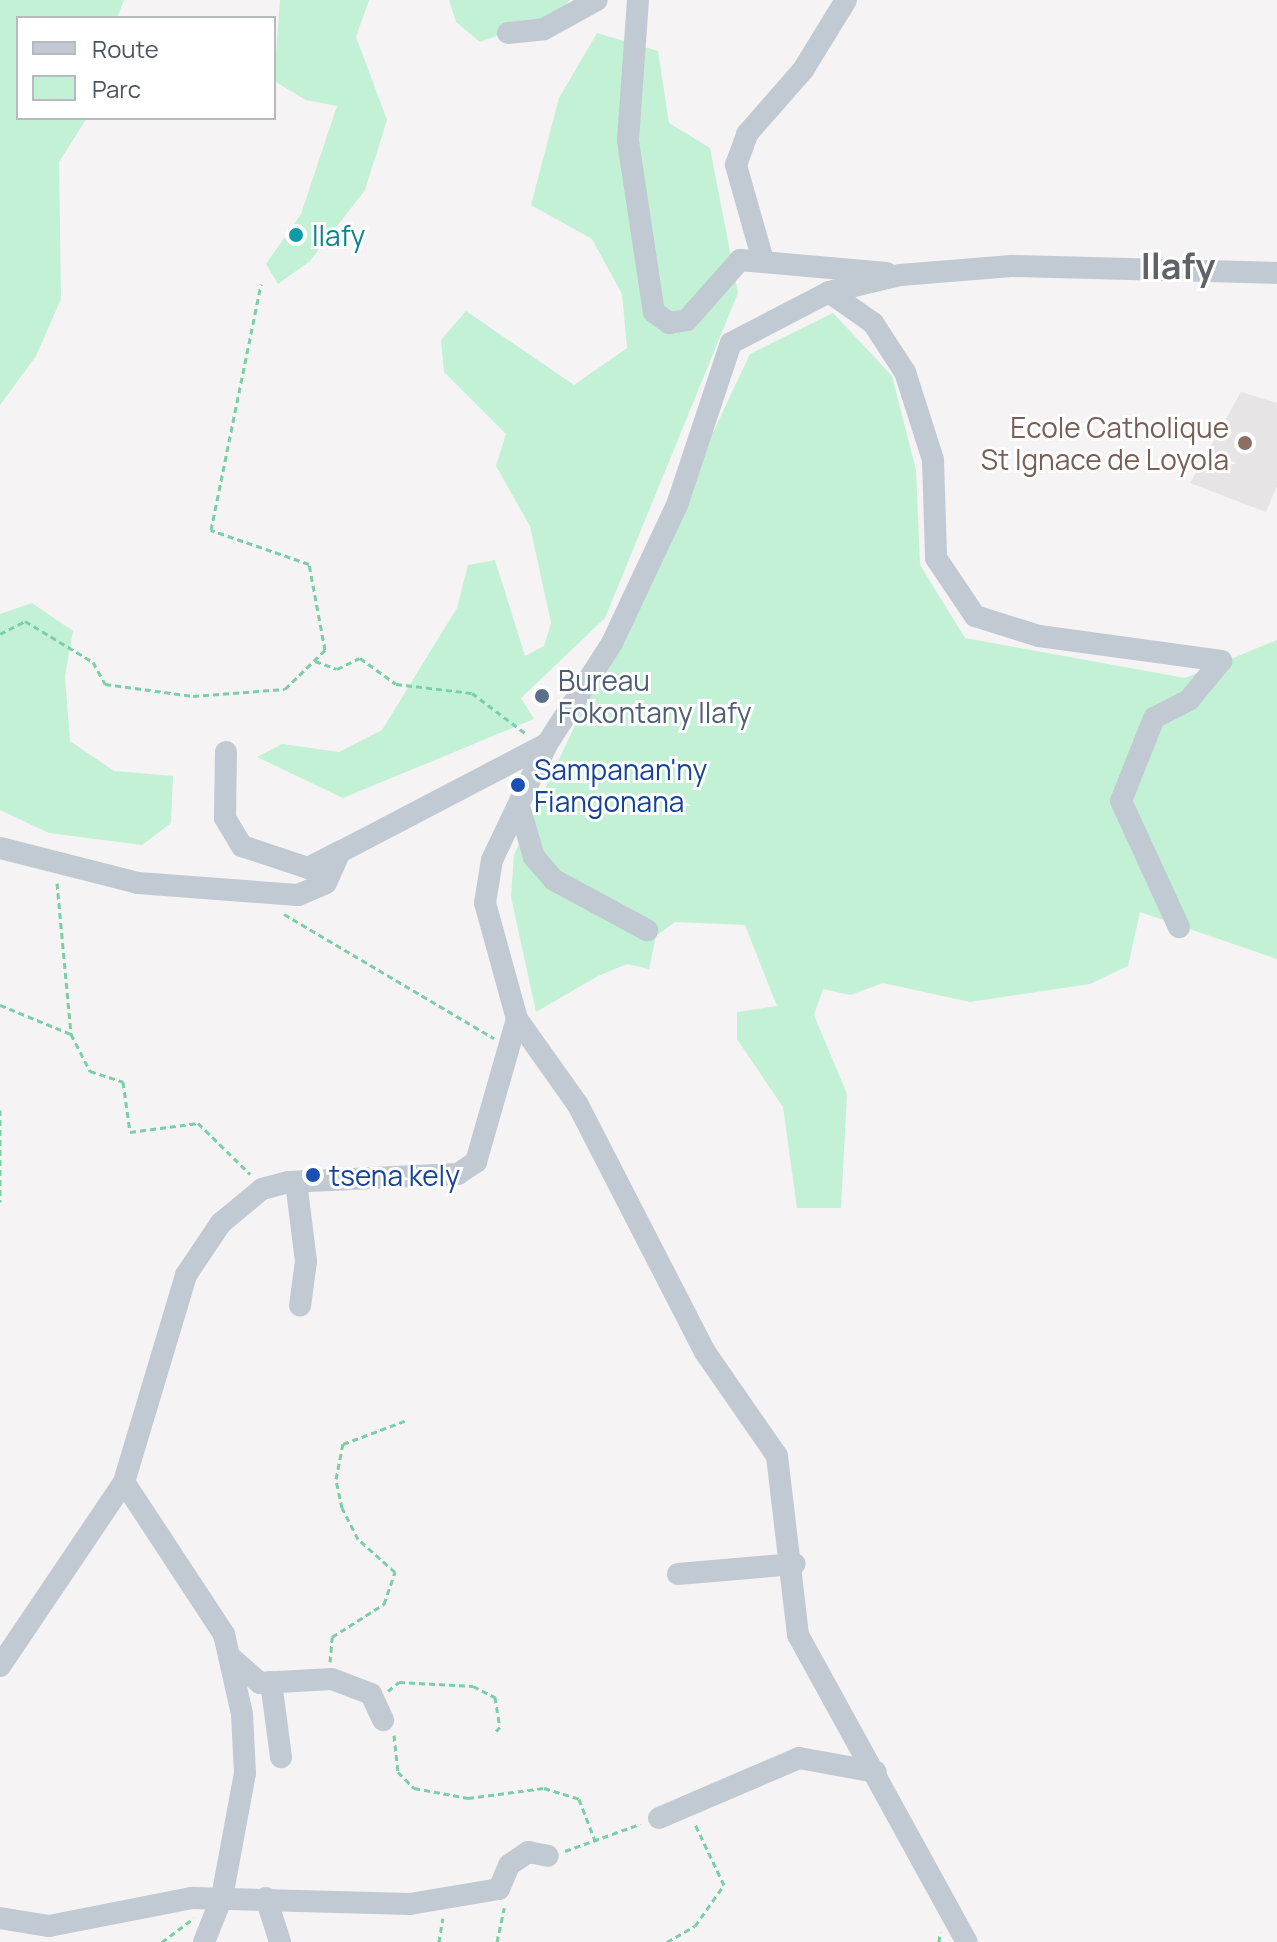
<!DOCTYPE html>
<html>
<head>
<meta charset="utf-8">
<style>
  body { margin:0 }
  #map { position:relative; width:1277px; height:1942px; overflow:hidden; background:#f5f3f3; font-family:Manrope,sans-serif }
  div>[style] { position:absolute }
  [style*='--x'] { left:calc(var(--x)*1px); top:calc(var(--y)*1px); width:calc(var(--w)*1px); rotate:calc(var(--a)*1deg) }
  .education>* { inset:0; background:#e6e4e5 }
  .green>* { inset:0; background:#c3f1d5 }
  .path>* { height:3px; margin-top:-1.5px; transform-origin:0; background:repeating-linear-gradient(90deg,#7ad0a6 0 6px,transparent 0 10px) }
  .minor>* { height:22px; margin:-11px; padding:0 11px; transform-origin:11px; border-radius:11px; background:#c1cad2 }
  .dots>* { width:22px; height:22px; translate:-50% -50%; box-sizing:border-box; border:4px solid #fff; border-radius:50% }
  span { translate:-50% -50%; white-space:nowrap; text-align:center; line-height:1.15; -webkit-text-stroke:6px #fff; paint-order:stroke }
  .culture-label { font-size:28px; color:#0d838f }
  .left { translate:0 -50%; text-align:left }
  .education-label { font-size:28px; color:#785e54 }
  .right { translate:-100% -50%; text-align:right }
  .service-label { font-size:28px; color:#4e5e75 }
  .transit-label { font-size:28px; color:#164399 }
  .district-label { font-size:36px; color:#5f6368; font-weight:700 }
  .legend { position:absolute; left:16px; top:16px; width:260px; height:104px; box-sizing:border-box; background:#fff; border:2px solid #b7bbc0; margin:0; padding:10px 14px; list-style:none; font-size:24px; color:#4a5661 }
  .legend li { display:flex; align-items:center; gap:16px; height:40px }
  .legend b { width:40px; border:2px solid #b7bbc0 }
</style>
</head>
<body>
<div id="map">
  <div class="education">
    <div style="clip-path:polygon(1241px 392px,1277px 403px,1277px 486px,1266px 512px,1190px 483px)"></div>
  </div>
  <div class="green">
    <div style="clip-path:polygon(0 0,124px 0,117px 18px,18px 18px,18px 118px,87px 118px,59px 162px,61px 299px,36px 356px,0 405px)"></div>
    <div style="clip-path:polygon(280px 0,369px 0,356px 37px,387px 120px,365px 190px,310px 261px,278px 284px,266px 264px,301px 214px,337px 106px,306px 100px,274px 81px)"></div>
    <div style="clip-path:polygon(449px 0,570px 0,559px 13px,480px 42px,456px 22px)"></div>
    <div style="clip-path:polygon(597px 33px,658px 51px,669px 123px,710px 148px,738px 293px,605px 618px,521px 698px,534px 719px,343px 798px,257px 757px,282px 744px,339px 752px,382px 730px,457px 608px,468px 565px,495px 560px,525px 656px,544px 646px,551px 623px,530px 526px,496px 466px,506px 434px,444px 372px,441px 340px,466px 311px,574px 385px,627px 348px,622px 294px,592px 239px,531px 205px,559px 98px)"></div>
    <div style="clip-path:polygon(833px 313px,892px 376px,916px 470px,920px 565px,965px 638px,1185px 678px,1277px 640px,1277px 959px,1140px 912px,1128px 966px,1090px 984px,970px 1002px,883px 983px,850px 995px,823px 989px,814px 1015px,847px 1094px,841px 1208px,797px 1208px,783px 1107px,737px 1039px,737px 1012px,777px 1006px,745px 925px,675px 922px,656px 936px,649px 969px,627px 964px,598px 976px,536px 1012px,511px 897px,514px 855px,750px 354px)"></div>
    <div style="clip-path:polygon(32px 603px,73px 631px,65px 676px,70px 741px,114px 771px,173px 776px,171px 823px,142px 845px,49px 833px,0 810px,0 614px)"></div>
  </div>
  <div class="path">
    <div style="--x:0;--y:634;--w:28;--a:-27"></div>
    <div style="--x:25;--y:621;--w:79;--a:31.1"></div>
    <div style="--x:93;--y:662;--w:25;--a:61"></div>
    <div style="--x:105;--y:684;--w:89;--a:7.8"></div>
    <div style="--x:193;--y:696;--w:92;--a:-4.4"></div>
    <div style="--x:285;--y:689;--w:56;--a:-44.3"></div>
    <div style="--x:325;--y:650;--w:87;--a:-100.5"></div>
    <div style="--x:309;--y:564;--w:104;--a:-160.9"></div>
    <div style="--x:211;--y:530;--w:251;--a:-78.5"></div>
    <div style="--x:315;--y:661;--w:23;--a:20"></div>
    <div style="--x:337;--y:669;--w:25;--a:-26"></div>
    <div style="--x:360;--y:658;--w:44;--a:35.8"></div>
    <div style="--x:396;--y:684;--w:77;--a:6.8"></div>
    <div style="--x:472;--y:693;--w:66;--a:37"></div>
    <div style="--x:57;--y:883;--w:152;--a:84.7"></div>
    <div style="--x:284;--y:914;--w:244;--a:30.6"></div>
    <div style="--x:0;--y:1005;--w:77;--a:22.2"></div>
    <div style="--x:71;--y:1034;--w:42;--a:62.8"></div>
    <div style="--x:90;--y:1071;--w:35;--a:18"></div>
    <div style="--x:123;--y:1082;--w:50;--a:82"></div>
    <div style="--x:130;--y:1132;--w:69;--a:-7.5"></div>
    <div style="--x:198;--y:1123;--w:73;--a:44.4"></div>
    <div style="--x:0;--y:1110;--w:92;--a:90"></div>
    <div style="--x:330;--y:1662;--w:25;--a:-85"></div>
    <div style="--x:332;--y:1637;--w:62;--a:-32.4"></div>
    <div style="--x:384;--y:1604;--w:34;--a:-71"></div>
    <div style="--x:395;--y:1572;--w:50;--a:-138.3"></div>
    <div style="--x:358;--y:1539;--w:35;--a:-117"></div>
    <div style="--x:342;--y:1508;--w:30;--a:-102"></div>
    <div style="--x:336;--y:1479;--w:36;--a:-79"></div>
    <div style="--x:343;--y:1444;--w:68;--a:-20.6"></div>
    <div style="--x:388;--y:1691;--w:14;--a:-39"></div>
    <div style="--x:399;--y:1682;--w:74;--a:3.1"></div>
    <div style="--x:473;--y:1686;--w:25;--a:27"></div>
    <div style="--x:495;--y:1697;--w:30;--a:81"></div>
    <div style="--x:500;--y:1727;--w:10;--a:135"></div>
    <div style="--x:394;--y:1735;--w:37;--a:84"></div>
    <div style="--x:398;--y:1772;--w:23;--a:45"></div>
    <div style="--x:414;--y:1788;--w:55;--a:10.5"></div>
    <div style="--x:468;--y:1798;--w:77;--a:-7.5"></div>
    <div style="--x:544;--y:1788;--w:37;--a:17"></div>
    <div style="--x:579;--y:1799;--w:47;--a:68.9"></div>
    <div style="--x:565;--y:1851;--w:80;--a:-19.8"></div>
    <div style="--x:162;--y:1942;--w:40;--a:-37"></div>
    <div style="--x:439;--y:1942;--w:24;--a:-81"></div>
    <div style="--x:497;--y:1942;--w:35;--a:-78"></div>
    <div style="--x:667;--y:1942;--w:32;--a:-30"></div>
    <div style="--x:695;--y:1926;--w:50;--a:-54.7"></div>
    <div style="--x:724;--y:1885;--w:68;--a:-115.4"></div>
    <div style="--x:939;--y:1942;--w:10;--a:-84"></div>
  </div>
  <div class="minor">
    <div style="--x:638;--y:0;--w:141;--a:94.1"></div>
    <div style="--x:628;--y:141;--w:173;--a:81.4"></div>
    <div style="--x:654;--y:312;--w:19;--a:36"></div>
    <div style="--x:669;--y:323;--w:18;--a:-9"></div>
    <div style="--x:687;--y:320;--w:80;--a:-48.5"></div>
    <div style="--x:740;--y:260;--w:147;--a:5.1"></div>
    <div style="--x:508;--y:33;--w:36;--a:-6"></div>
    <div style="--x:544;--y:29;--w:60;--a:-28.7"></div>
    <div style="--x:762;--y:257;--w:96;--a:-105.8"></div>
    <div style="--x:736;--y:165;--w:33;--a:-70"></div>
    <div style="--x:747;--y:134;--w:85;--a:-48.8"></div>
    <div style="--x:803;--y:70;--w:82;--a:-58.4"></div>
    <div style="--x:829;--y:292;--w:54;--a:35.2"></div>
    <div style="--x:873;--y:323;--w:59;--a:56.9"></div>
    <div style="--x:905;--y:372;--w:92;--a:72.3"></div>
    <div style="--x:933;--y:460;--w:98;--a:88.2"></div>
    <div style="--x:936;--y:558;--w:70;--a:56.1"></div>
    <div style="--x:975;--y:616;--w:67;--a:17.4"></div>
    <div style="--x:1039;--y:636;--w:184;--a:7.8"></div>
    <div style="--x:1221;--y:661;--w:50;--a:129.4"></div>
    <div style="--x:1189;--y:700;--w:39;--a:153"></div>
    <div style="--x:1154;--y:718;--w:89;--a:111.7"></div>
    <div style="--x:1121;--y:801;--w:139;--a:65.3"></div>
    <div style="--x:226;--y:752;--w:66;--a:90.9"></div>
    <div style="--x:225;--y:818;--w:33;--a:59"></div>
    <div style="--x:242;--y:846;--w:70;--a:18.4"></div>
    <div style="--x:308;--y:868;--w:36;--a:-27"></div>
    <div style="--x:519;--y:806;--w:53;--a:73.6"></div>
    <div style="--x:534;--y:857;--w:30;--a:49"></div>
    <div style="--x:554;--y:880;--w:106;--a:28.3"></div>
    <div style="--x:0;--y:848;--w:142;--a:14.2"></div>
    <div style="--x:138;--y:883;--w:160;--a:4.3"></div>
    <div style="--x:298;--y:895;--w:30;--a:-23"></div>
    <div style="--x:326;--y:883;--w:34;--a:-66"></div>
    <div style="--x:340;--y:852;--w:233;--a:-27.6"></div>
    <div style="--x:517;--y:1019;--w:105;--a:54.7"></div>
    <div style="--x:578;--y:1105;--w:278;--a:62.8"></div>
    <div style="--x:705;--y:1352;--w:126;--a:55.3"></div>
    <div style="--x:777;--y:1456;--w:180;--a:83.3"></div>
    <div style="--x:798;--y:1635;--w:350;--a:61.2"></div>
    <div style="--x:296;--y:1182;--w:80;--a:82.8"></div>
    <div style="--x:306;--y:1261;--w:45;--a:97.6"></div>
    <div style="--x:124;--y:1482;--w:182;--a:56.7"></div>
    <div style="--x:224;--y:1634;--w:82;--a:77.3"></div>
    <div style="--x:242;--y:1714;--w:59;--a:87.1"></div>
    <div style="--x:245;--y:1773;--w:126;--a:100.5"></div>
    <div style="--x:222;--y:1897;--w:48;--a:111.8"></div>
    <div style="--x:678;--y:1574;--w:117;--a:-4.9"></div>
    <div style="--x:229;--y:1656;--w:41;--a:41.1"></div>
    <div style="--x:260;--y:1683;--w:72;--a:-3.2"></div>
    <div style="--x:332;--y:1679;--w:42;--a:21"></div>
    <div style="--x:371;--y:1694;--w:29;--a:65"></div>
    <div style="--x:0;--y:1666;--w:222;--a:-56"></div>
    <div style="--x:124;--y:1482;--w:216;--a:-73.3"></div>
    <div style="--x:186;--y:1275;--w:63;--a:-56.1"></div>
    <div style="--x:221;--y:1223;--w:53;--a:-39.7"></div>
    <div style="--x:262;--y:1189;--w:27;--a:-15"></div>
    <div style="--x:288;--y:1182;--w:170;--a:-2.7"></div>
    <div style="--x:458;--y:1174;--w:22;--a:-34"></div>
    <div style="--x:476;--y:1162;--w:149;--a:-74"></div>
    <div style="--x:517;--y:1019;--w:120;--a:-105.4"></div>
    <div style="--x:485;--y:903;--w:44;--a:-80.8"></div>
    <div style="--x:492;--y:860;--w:128;--a:-64.6"></div>
    <div style="--x:547;--y:744;--w:120;--a:-57.2"></div>
    <div style="--x:612;--y:643;--w:153;--a:-64.8"></div>
    <div style="--x:677;--y:505;--w:171;--a:-71.6"></div>
    <div style="--x:731;--y:343;--w:110;--a:-27.5"></div>
    <div style="--x:829;--y:292;--w:73;--a:-13.5"></div>
    <div style="--x:900;--y:275;--w:112;--a:-4.6"></div>
    <div style="--x:1012;--y:266;--w:265;--a:1.5"></div>
    <div style="--x:271;--y:1682;--w:76;--a:82.4"></div>
    <div style="--x:659;--y:1818;--w:152;--a:-23.2"></div>
    <div style="--x:799;--y:1758;--w:78;--a:10.3"></div>
    <div style="--x:266;--y:1898;--w:46;--a:72.3"></div>
    <div style="--x:0;--y:1918;--w:50;--a:9.3"></div>
    <div style="--x:49;--y:1926;--w:146;--a:-11.1"></div>
    <div style="--x:192;--y:1898;--w:218;--a:1.6"></div>
    <div style="--x:410;--y:1904;--w:90;--a:-9.6"></div>
    <div style="--x:499;--y:1889;--w:26;--a:-67"></div>
    <div style="--x:509;--y:1865;--w:23;--a:-34"></div>
    <div style="--x:528;--y:1852;--w:20;--a:11"></div>
  </div>
  <div class="dots">
    <div style="left:296px;top:235px;background:#0f9aa8"></div>
    <div style="left:1245px;top:443px;background:#8d6e63"></div>
    <div style="left:542px;top:696px;background:#5c6f8a"></div>
    <div style="left:518px;top:785px;background:#1a4fb4"></div>
    <div style="left:313px;top:1175px;background:#1a4fb4"></div>
  </div>
  <div class="culture-label">
    <span class="left" style="left:312px;top:235px">Ilafy</span>
  </div>
  <div class="education-label">
    <span class="right" style="left:1229px;top:443px">Ecole Catholique<br>St Ignace de Loyola</span>
  </div>
  <div class="service-label">
    <span class="left" style="left:558px;top:696px">Bureau<br>Fokontany Ilafy</span>
  </div>
  <div class="transit-label">
    <span class="left" style="left:534px;top:785px">Sampanan'ny<br>Fiangonana</span>
    <span class="left" style="left:329px;top:1175px">tsena kely</span>
  </div>
  <div class="district-label">
    <span style="left:1178px;top:266px">Ilafy</span>
  </div>
  <ul class="legend">
  <li><b style="height:10px;background:#c1cad2"></b>Route</li>
  <li><b style="height:22px;background:#c3f1d5"></b>Parc</li>
  </ul>
</div>
</body>
</html>
